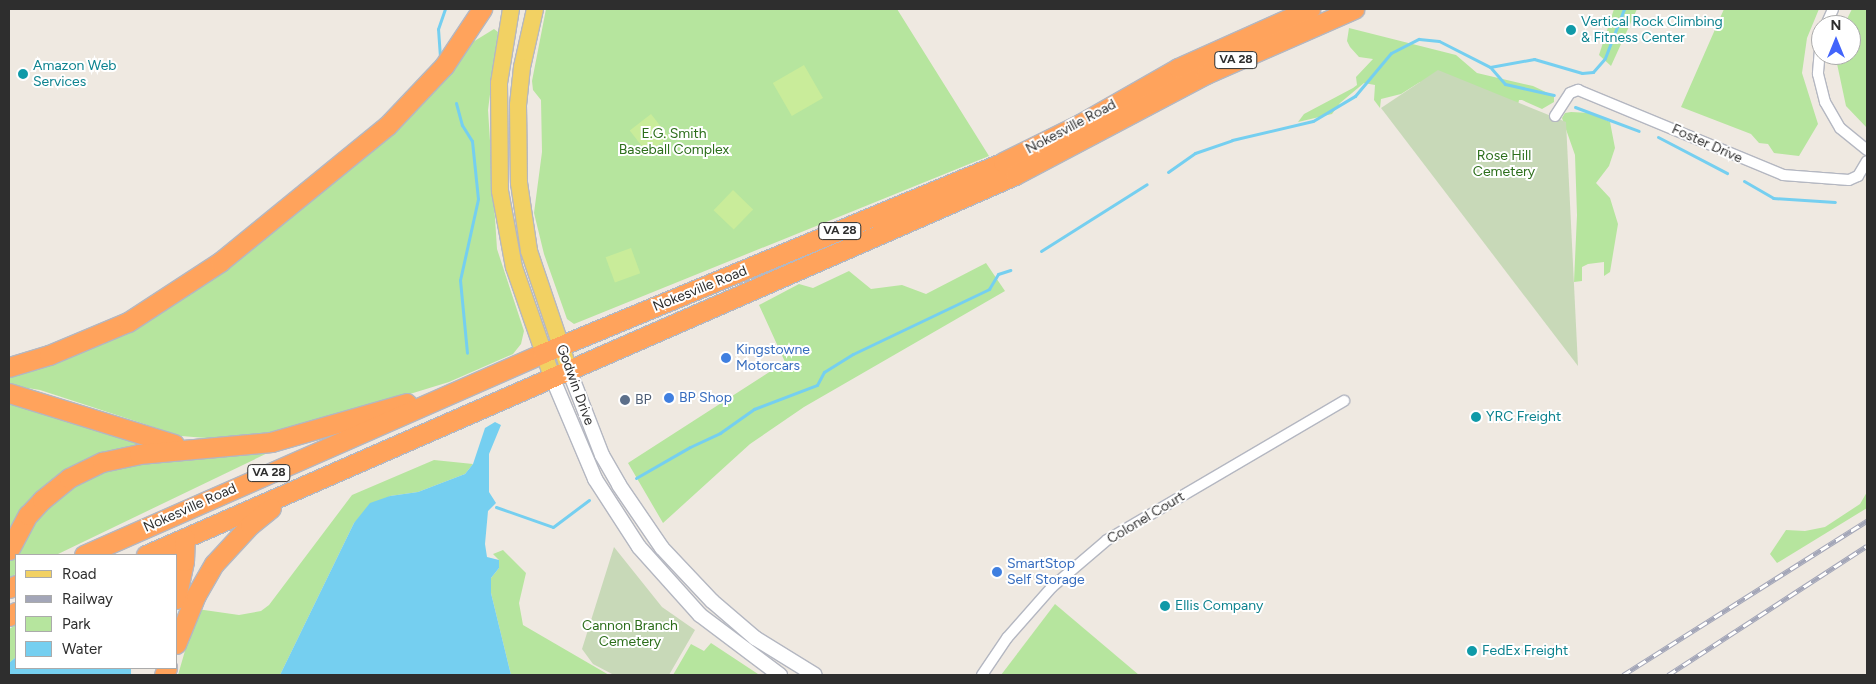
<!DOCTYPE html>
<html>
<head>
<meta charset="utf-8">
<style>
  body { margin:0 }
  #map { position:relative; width:1876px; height:684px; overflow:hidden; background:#efe9e1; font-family:Figtree,sans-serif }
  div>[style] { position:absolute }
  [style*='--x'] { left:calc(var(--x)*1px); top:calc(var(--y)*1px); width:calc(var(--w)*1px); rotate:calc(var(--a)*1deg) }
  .green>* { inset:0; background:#b6e59e }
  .cemetery>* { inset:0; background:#c8d9b8 }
  .pitch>* { inset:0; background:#c9ec9a; transform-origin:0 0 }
  .water>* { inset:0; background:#75cff0 }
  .stream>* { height:3px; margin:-1.5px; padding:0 1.5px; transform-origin:1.5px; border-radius:1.5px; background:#75cff0 }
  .roads { filter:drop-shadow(1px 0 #b4b7c1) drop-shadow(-1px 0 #b4b7c1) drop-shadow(0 1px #b4b7c1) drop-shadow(0 -1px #b4b7c1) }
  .street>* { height:10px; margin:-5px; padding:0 5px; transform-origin:5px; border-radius:5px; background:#fff }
  .secondary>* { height:14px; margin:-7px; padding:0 7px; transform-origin:7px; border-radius:7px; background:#fff }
  .primary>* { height:16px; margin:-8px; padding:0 8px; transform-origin:8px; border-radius:8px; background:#f2d163 }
  .highway>* { height:19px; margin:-9.5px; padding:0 9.5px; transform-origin:9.5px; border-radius:9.5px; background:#ffa35c }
  .rail>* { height:5px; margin-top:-2.5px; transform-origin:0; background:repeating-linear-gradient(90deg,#fff 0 9px,#a3a6b8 0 18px); box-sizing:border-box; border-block:1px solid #a3a6b8 }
  .dots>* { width:14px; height:14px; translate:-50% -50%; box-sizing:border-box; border:2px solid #fff; border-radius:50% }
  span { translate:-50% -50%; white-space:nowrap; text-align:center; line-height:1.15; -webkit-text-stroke:4px #fff; paint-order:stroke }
  .shield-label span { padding:1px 4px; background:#fff; border:1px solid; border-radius:4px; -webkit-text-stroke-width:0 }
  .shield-label { font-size:12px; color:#2e2e2e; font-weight:700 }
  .culture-label { font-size:14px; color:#0d838f }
  .left { translate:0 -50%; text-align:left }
  .street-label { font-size:14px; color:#2e2e2e }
  .park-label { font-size:14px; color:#2c6e1b }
  .shop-label { font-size:14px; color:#366cbe }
  .service-label { font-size:14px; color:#4e5e75 }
  .frame { position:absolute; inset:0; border:10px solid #2e2e2e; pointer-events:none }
  .legend { position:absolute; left:15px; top:554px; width:162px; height:115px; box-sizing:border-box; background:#fff; border:1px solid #ababab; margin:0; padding:6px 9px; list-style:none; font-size:15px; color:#2e2e2e }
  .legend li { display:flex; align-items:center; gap:10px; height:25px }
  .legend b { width:25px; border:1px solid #ababab }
  .north { position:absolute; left:1811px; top:15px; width:50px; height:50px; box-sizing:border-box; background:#fff; border:1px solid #ababab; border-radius:50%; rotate:0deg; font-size:14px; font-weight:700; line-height:20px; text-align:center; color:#2e2e2e }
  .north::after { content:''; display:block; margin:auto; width:18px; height:22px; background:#4264fb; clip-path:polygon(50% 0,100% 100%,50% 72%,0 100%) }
</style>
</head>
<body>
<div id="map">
  <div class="green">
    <div style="clip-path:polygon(546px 9px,897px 9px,989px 156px,574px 324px,567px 319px,544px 254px,534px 213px,542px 152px,541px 100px,533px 90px,532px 81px)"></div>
    <div style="clip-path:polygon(1614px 9px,1637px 9px,1611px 66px,1599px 55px)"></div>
    <div style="clip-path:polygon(1724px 9px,1819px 9px,1807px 38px,1802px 73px,1818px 124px,1799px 156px,1774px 153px,1768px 144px,1759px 143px,1751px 134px,1681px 107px)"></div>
    <div style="clip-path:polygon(1852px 9px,1867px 9px,1867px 128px,1846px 106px,1836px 59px,1836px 55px,1851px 55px,1851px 25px,1844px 25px)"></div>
    <div style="clip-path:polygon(1349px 28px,1456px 55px,1477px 73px,1533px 86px,1550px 94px,1554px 97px,1554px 102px,1542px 109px,1522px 100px,1519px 100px,1518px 105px,1420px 82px,1401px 94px,1381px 99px,1380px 108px,1374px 100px,1375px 85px,1364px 83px,1340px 103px,1332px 114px,1298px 122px,1304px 114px,1353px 88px,1357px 85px,1356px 77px,1373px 59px,1359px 57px,1350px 47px,1347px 41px)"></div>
    <div style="clip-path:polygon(494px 29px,498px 32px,488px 110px,497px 249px,524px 331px,521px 344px,513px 354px,449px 382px,312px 424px,283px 433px,232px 440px,181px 436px,40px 390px,9px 385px,9px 372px,167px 305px,468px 45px)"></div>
    <div style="clip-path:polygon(1571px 112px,1590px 113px,1610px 122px,1615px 148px,1609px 166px,1596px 183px,1610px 198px,1618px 224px,1610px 272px,1604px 276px,1604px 262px,1588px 264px,1582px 267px,1582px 281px,1574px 282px,1577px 215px,1575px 155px,1562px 118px,1565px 113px)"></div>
    <div style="clip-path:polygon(986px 263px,1005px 291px,804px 407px,750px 444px,663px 523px,628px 463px,785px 362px,759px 305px,799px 284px,813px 288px,849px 271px,871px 289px,902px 285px,926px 294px)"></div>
    <div style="clip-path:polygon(9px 399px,144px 444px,92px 462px,9px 540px)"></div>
    <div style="clip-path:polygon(276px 449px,56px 555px,16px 555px,16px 574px,9px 578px,9px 557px,13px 559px,39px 515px,59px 495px,93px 474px,126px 464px)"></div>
    <div style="clip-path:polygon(434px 460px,473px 464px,465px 474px,418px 492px,390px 496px,354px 523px,280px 675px,178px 675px,197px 609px,239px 615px,261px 611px,269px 605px,352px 495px)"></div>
    <div style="clip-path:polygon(1867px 492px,1867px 508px,1777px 563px,1770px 554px,1786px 530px,1805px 531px,1825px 527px,1860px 504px)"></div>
    <div style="clip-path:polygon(503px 550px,526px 573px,519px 603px,523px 625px,609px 675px,511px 675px,491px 593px,491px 578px,499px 568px,499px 560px,493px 554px)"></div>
    <div style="clip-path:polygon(1055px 604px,1139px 675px,1001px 675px)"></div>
    <div style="clip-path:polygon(16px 625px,16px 657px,9px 663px,9px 629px)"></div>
    <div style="clip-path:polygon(711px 643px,758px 674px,761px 675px,673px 675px,691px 644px,704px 651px)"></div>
  </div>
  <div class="cemetery">
    <div style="clip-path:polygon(1438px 70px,1566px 122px,1578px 366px,1381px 108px)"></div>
    <div style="clip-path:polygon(614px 547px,662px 607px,695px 630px,669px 675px,614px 675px,593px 664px,582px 649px)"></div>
  </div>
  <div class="pitch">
    <div style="left:804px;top:65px;width:38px;height:36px;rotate:60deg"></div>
    <div style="left:651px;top:114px;width:29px;height:27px;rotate:52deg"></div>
    <div style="left:733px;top:190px;width:28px;height:28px;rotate:44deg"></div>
    <div style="left:631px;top:248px;width:27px;height:27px;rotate:70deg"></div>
  </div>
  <div class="water">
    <div style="clip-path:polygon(495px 422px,501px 425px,489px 454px,489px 492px,496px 503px,488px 511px,485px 544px,487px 557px,499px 560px,499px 568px,491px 578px,491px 593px,511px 675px,280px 675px,354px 523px,370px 503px,390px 496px,418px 492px,465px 474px,473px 464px,485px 428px)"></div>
    <div style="clip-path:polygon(16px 657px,16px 668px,131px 668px,131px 675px,9px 675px,9px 663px)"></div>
  </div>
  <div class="stream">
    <div style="--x:440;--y:57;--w:28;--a:-94"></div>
    <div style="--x:438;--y:29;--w:21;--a:-71"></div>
    <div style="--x:1491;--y:68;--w:21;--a:49"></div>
    <div style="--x:1505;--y:84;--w:50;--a:12.7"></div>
    <div style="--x:456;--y:103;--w:23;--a:75"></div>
    <div style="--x:462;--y:125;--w:19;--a:58"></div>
    <div style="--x:472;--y:141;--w:58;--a:84.1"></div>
    <div style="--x:478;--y:199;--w:83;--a:102.5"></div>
    <div style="--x:460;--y:280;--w:73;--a:84.5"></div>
    <div style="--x:1575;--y:107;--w:68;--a:20.6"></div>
    <div style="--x:1658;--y:137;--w:78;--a:27.6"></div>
    <div style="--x:1168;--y:172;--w:33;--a:-35"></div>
    <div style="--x:1195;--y:153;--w:39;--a:-19"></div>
    <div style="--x:1232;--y:140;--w:83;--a:-13.2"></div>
    <div style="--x:1313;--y:121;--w:49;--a:-30.8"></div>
    <div style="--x:1355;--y:96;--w:56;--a:-50.1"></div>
    <div style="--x:1391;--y:53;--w:31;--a:-27"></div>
    <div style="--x:1419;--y:39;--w:20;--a:6"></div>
    <div style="--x:1439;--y:41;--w:57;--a:27"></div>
    <div style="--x:1490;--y:67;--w:45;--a:-10.3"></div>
    <div style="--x:1534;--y:59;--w:50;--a:16.3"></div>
    <div style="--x:1582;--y:73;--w:11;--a:-5"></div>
    <div style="--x:1593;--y:72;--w:18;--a:-49"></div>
    <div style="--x:1605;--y:58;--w:53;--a:-68.8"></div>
    <div style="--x:1744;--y:181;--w:34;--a:30"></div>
    <div style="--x:1773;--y:198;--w:62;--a:3.7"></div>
    <div style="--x:1041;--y:251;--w:125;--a:-32.3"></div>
    <div style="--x:636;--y:478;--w:62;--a:-29.9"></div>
    <div style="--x:690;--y:447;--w:33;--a:-25"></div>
    <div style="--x:720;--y:433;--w:42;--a:-35.2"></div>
    <div style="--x:754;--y:409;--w:67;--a:-20.9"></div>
    <div style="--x:817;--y:385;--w:15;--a:-62"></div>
    <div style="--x:824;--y:372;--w:34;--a:-32"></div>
    <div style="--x:853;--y:354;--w:151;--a:-25.5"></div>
    <div style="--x:989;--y:289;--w:17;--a:-59"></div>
    <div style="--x:998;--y:274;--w:13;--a:-18"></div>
    <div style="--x:496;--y:507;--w:60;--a:19.3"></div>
    <div style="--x:553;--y:527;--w:45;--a:-36.9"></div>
  </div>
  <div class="roads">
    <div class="street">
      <div style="--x:1826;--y:25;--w:17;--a:-66"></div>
      <div style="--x:1821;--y:38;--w:36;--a:95"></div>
      <div style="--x:1818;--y:74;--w:29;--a:76"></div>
      <div style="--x:1825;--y:102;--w:30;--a:60"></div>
      <div style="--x:1840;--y:128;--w:35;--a:39"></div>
      <div style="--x:1555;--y:116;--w:27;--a:-57"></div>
      <div style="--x:1570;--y:93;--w:9;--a:-21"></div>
      <div style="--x:1578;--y:90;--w:222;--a:22.5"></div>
      <div style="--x:1783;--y:175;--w:66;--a:4.3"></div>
      <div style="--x:1849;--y:180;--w:10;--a:-24"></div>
      <div style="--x:1858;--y:176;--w:17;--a:-59"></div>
      <div style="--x:982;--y:675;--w:45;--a:-56"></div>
      <div style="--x:1007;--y:638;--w:68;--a:-48.6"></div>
      <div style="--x:1052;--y:587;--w:72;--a:-40.5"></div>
      <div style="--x:1107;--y:540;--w:275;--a:-30.4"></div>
    </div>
    <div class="secondary">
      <div style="--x:569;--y:370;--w:91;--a:68.8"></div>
      <div style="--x:602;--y:455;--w:34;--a:60"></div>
      <div style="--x:619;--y:485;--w:76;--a:55.7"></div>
      <div style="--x:662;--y:548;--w:73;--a:46.7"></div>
      <div style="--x:712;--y:601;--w:57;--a:40.7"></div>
      <div style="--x:755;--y:638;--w:70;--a:31.7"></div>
      <div style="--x:552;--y:377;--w:111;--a:67.1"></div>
      <div style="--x:595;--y:479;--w:81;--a:57.1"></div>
      <div style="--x:639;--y:547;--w:91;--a:48.1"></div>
      <div style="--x:700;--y:615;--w:100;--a:36.9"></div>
    </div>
    <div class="primary">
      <div style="--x:511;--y:9;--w:75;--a:99.2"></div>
      <div style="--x:499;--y:83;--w:108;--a:89.5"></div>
      <div style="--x:500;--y:191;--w:77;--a:79.6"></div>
      <div style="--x:514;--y:267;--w:116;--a:70.9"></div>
      <div style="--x:535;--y:9;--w:59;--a:102.6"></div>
      <div style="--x:522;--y:67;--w:38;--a:96"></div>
      <div style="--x:518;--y:105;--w:78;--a:89.3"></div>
      <div style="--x:519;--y:183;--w:69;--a:81.6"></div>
      <div style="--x:529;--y:251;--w:126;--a:71.4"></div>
    </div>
    <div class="highway">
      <div style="--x:9;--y:367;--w:42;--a:-16.7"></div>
      <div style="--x:49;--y:355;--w:86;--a:-22.7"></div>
      <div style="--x:128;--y:322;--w:110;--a:-33.1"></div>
      <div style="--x:220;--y:262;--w:215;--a:-39.2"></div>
      <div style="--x:387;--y:126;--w:83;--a:-46.5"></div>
      <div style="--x:444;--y:66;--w:69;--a:-56.3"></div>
      <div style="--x:9;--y:393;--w:173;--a:17.2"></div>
      <div style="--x:9;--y:550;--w:40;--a:-62"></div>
      <div style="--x:28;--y:515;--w:21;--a:-47"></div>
      <div style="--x:42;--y:500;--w:35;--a:-39"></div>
      <div style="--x:69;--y:478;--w:37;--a:-26"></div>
      <div style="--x:102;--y:462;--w:38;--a:-12"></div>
      <div style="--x:139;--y:454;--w:133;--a:-5.2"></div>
      <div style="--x:271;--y:442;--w:141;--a:-16"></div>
      <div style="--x:84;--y:555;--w:501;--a:-23.75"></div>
      <div style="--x:543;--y:353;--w:498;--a:-22.5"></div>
      <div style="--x:1003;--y:162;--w:86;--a:-26.3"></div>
      <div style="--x:1080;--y:124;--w:113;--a:-29.7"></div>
      <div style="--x:1178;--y:68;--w:145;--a:-24.1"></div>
      <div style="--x:146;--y:555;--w:948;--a:-23.62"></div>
      <div style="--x:1015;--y:175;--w:216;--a:-27.9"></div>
      <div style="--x:1206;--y:74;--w:162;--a:-23.7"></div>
      <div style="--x:9;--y:588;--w:8;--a:-23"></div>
      <div style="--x:176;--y:599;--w:39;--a:-78"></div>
      <div style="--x:184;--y:561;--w:23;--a:-88"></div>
      <div style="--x:9;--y:616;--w:8;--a:-30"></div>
      <div style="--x:176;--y:644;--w:53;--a:-67.8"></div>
      <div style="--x:196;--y:595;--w:36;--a:-60"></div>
      <div style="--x:214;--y:564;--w:53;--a:-47.3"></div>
      <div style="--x:250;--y:525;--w:27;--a:-39"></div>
      <div style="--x:164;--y:675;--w:8;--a:-67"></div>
    </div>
  </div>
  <div class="rail">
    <div style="--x:1623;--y:675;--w:289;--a:-32.3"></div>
    <div style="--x:1668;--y:675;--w:237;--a:-33"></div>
  </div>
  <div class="dots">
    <div style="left:1571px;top:30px;background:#0f9aa8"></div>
    <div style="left:23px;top:74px;background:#0f9aa8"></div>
    <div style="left:726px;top:358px;background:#3f7fe0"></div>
    <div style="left:669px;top:398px;background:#3f7fe0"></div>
    <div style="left:625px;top:400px;background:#5c6f8a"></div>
    <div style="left:1476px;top:417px;background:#0f9aa8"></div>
    <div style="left:997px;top:572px;background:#3f7fe0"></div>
    <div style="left:1165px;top:606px;background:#0f9aa8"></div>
    <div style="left:1472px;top:651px;background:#0f9aa8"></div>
  </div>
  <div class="shield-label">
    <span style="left:1236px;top:60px">VA 28</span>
    <span style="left:840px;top:231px">VA 28</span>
    <span style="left:269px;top:473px">VA 28</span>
  </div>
  <div class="culture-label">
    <span class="left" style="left:1581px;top:30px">Vertical Rock Climbing<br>&amp; Fitness Center</span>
    <span class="left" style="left:33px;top:74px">Amazon Web<br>Services</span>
    <span class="left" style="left:1486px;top:417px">YRC Freight</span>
    <span class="left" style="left:1175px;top:606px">Ellis Company</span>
    <span class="left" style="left:1482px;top:651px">FedEx Freight</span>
  </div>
  <div class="street-label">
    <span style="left:1071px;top:127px;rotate:-28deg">Nokesville Road</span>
    <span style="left:1707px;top:144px;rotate:24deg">Foster Drive</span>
    <span style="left:700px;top:289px;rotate:-22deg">Nokesville Road</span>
    <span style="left:575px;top:385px;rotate:70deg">Godwin Drive</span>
    <span style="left:190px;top:508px;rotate:-24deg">Nokesville Road</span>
    <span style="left:1146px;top:518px;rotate:-31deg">Colonel Court</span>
  </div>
  <div class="park-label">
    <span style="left:674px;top:142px">E.G. Smith<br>Baseball Complex</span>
    <span style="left:1504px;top:164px">Rose Hill<br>Cemetery</span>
    <span style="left:630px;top:634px">Cannon Branch<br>Cemetery</span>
  </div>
  <div class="shop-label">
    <span class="left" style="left:736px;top:358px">Kingstowne<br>Motorcars</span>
    <span class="left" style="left:679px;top:398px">BP Shop</span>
    <span class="left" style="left:1007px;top:572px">SmartStop<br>Self Storage</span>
  </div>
  <div class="service-label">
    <span class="left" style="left:635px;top:400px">BP</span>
  </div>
  <div class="frame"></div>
  <ul class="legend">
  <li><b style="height:6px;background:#f2d163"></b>Road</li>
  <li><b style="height:6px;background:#a3a6b8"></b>Railway</li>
  <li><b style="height:14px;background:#b6e59e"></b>Park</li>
  <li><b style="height:14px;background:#75cff0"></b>Water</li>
  </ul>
  <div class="north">N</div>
</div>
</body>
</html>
